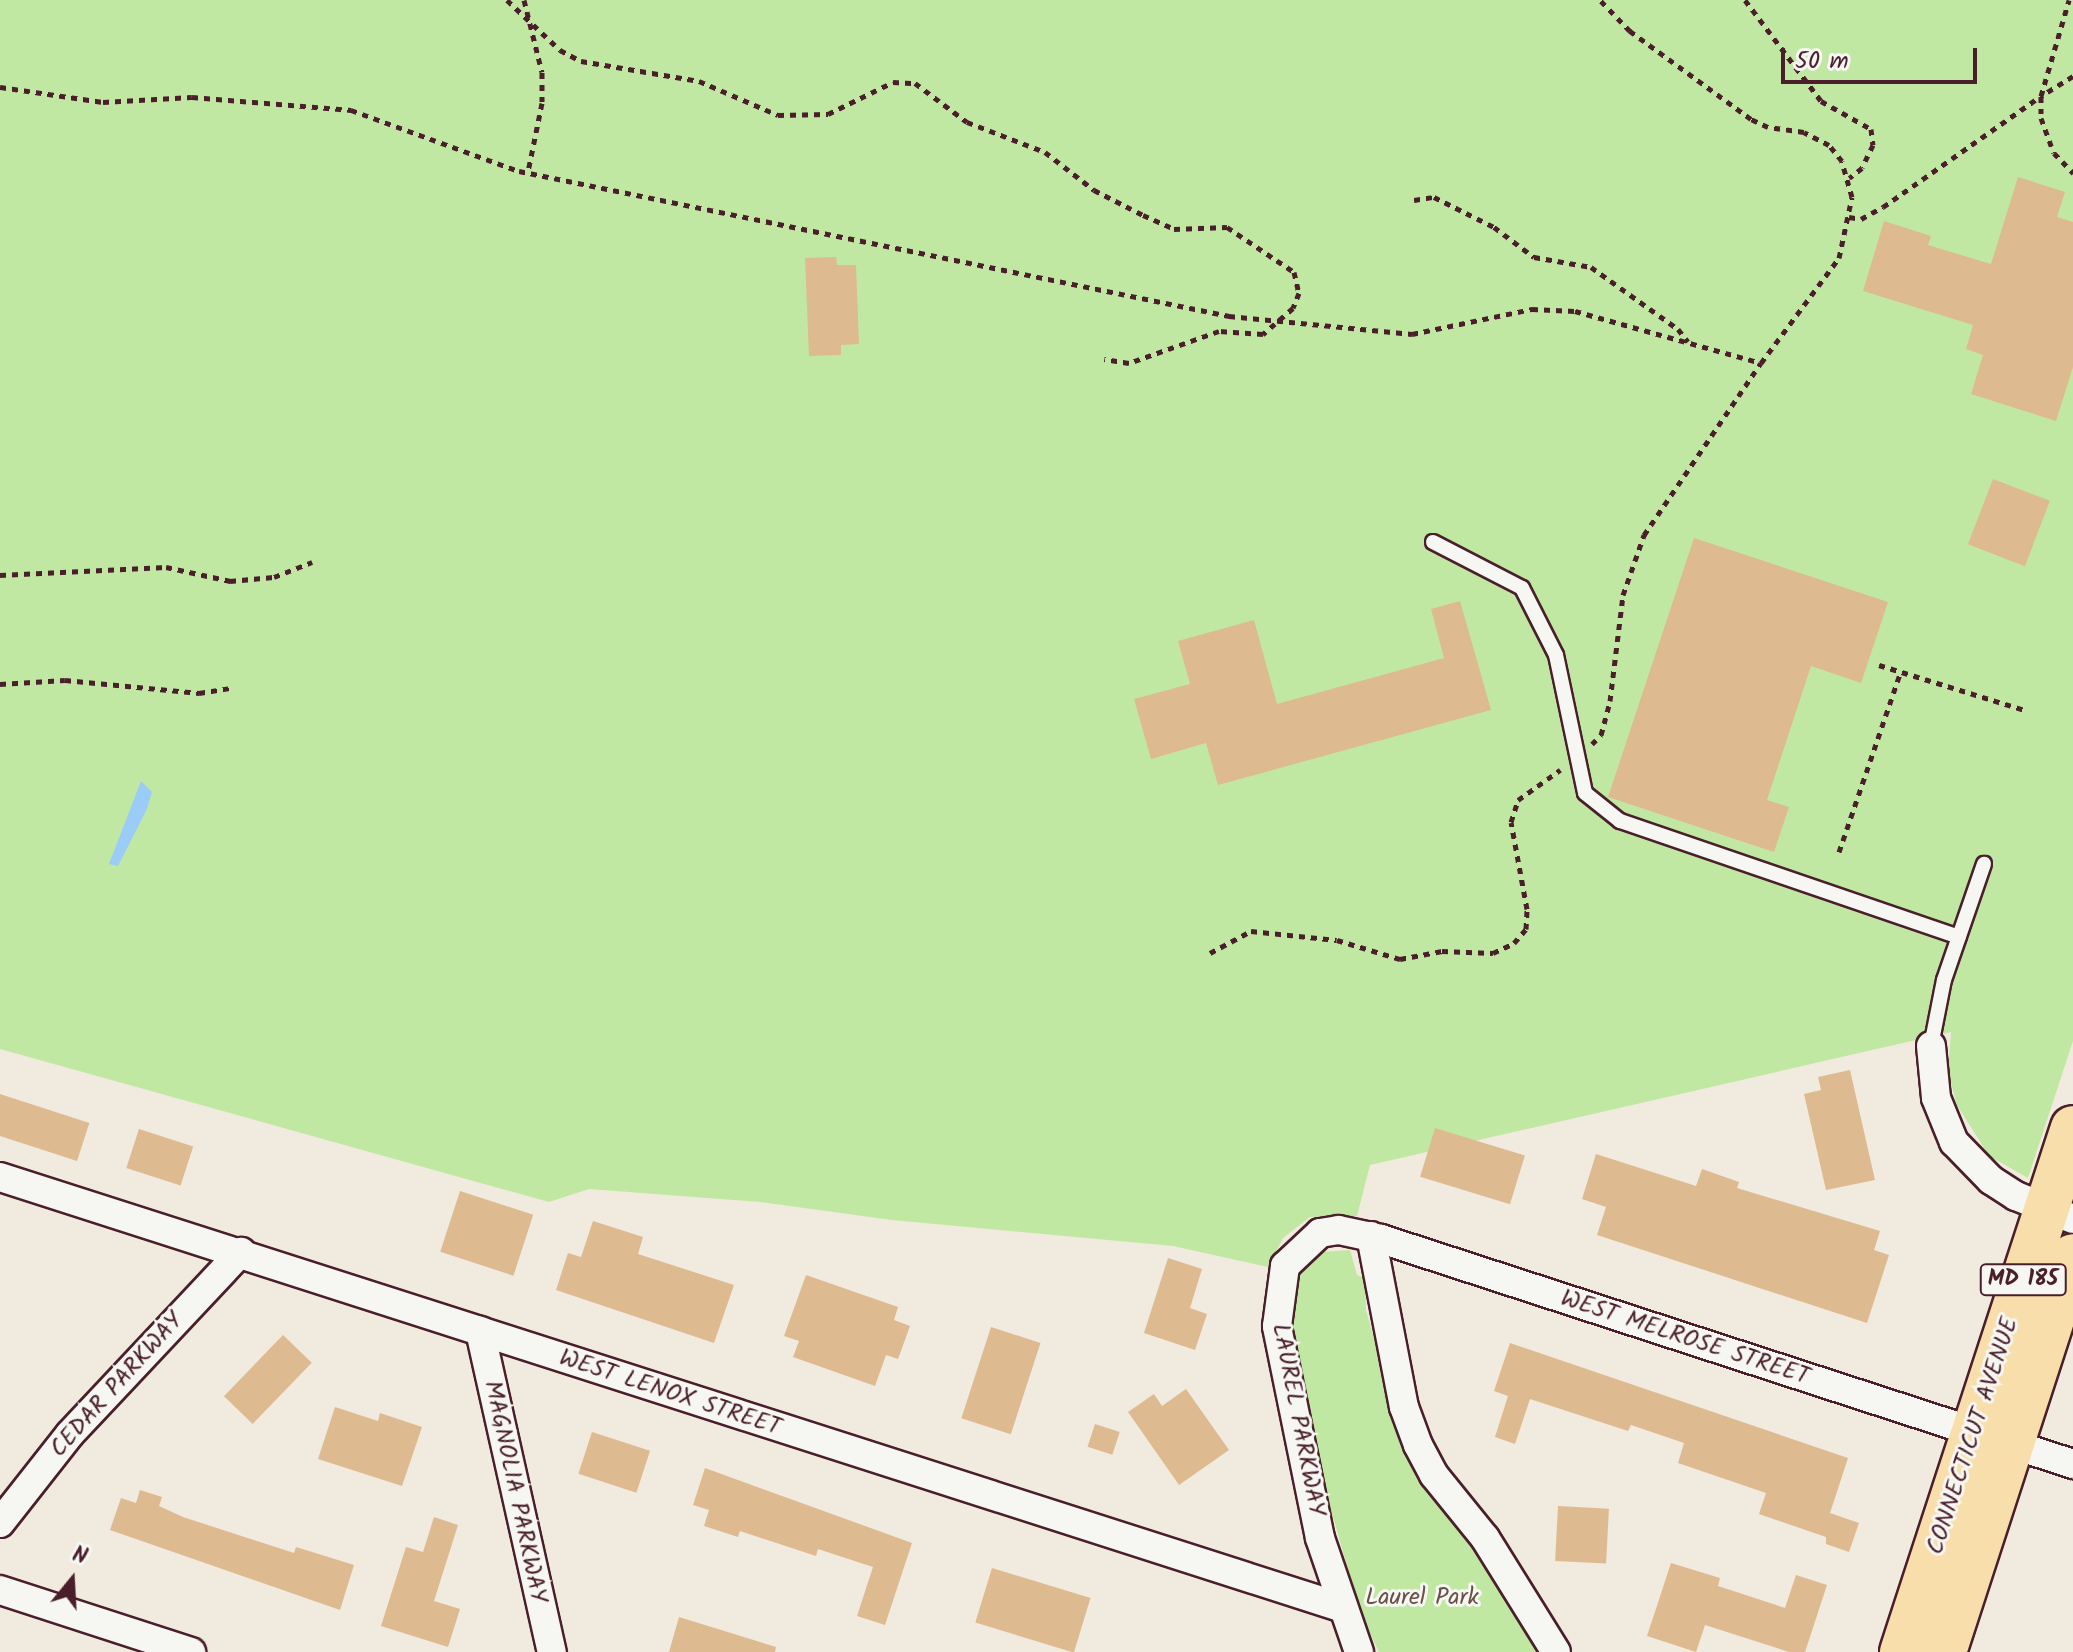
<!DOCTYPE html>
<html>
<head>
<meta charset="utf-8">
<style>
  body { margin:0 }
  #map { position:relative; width:2073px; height:1652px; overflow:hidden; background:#f1eade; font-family:Kalam,sans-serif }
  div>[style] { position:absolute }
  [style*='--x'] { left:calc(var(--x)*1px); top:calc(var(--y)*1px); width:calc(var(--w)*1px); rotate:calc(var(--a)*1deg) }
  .green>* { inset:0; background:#c1e8a2 }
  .water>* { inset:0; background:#9accf7 }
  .building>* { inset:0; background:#deba90; transform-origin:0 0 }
  .path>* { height:5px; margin-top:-2.5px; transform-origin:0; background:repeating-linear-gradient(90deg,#4a1f2b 0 6px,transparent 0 12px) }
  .roads { filter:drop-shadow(2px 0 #4a1f2b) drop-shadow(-2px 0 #4a1f2b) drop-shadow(0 2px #4a1f2b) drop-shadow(0 -2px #4a1f2b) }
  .lane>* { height:14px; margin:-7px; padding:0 7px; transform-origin:7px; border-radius:7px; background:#f6f6f2 }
  .street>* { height:28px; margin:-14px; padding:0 14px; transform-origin:14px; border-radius:14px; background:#f6f6f2 }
  .primary>* { height:44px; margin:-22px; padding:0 22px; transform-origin:22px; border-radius:22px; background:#f8deab }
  span { translate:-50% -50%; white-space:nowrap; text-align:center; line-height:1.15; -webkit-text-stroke:6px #f6f6f2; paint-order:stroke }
  .shield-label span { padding:2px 6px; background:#f6f6f2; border:2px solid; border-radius:6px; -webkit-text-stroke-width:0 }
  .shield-label { font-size:22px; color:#4a1f2b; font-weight:700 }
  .street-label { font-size:24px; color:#4a1f2b }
  .park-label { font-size:24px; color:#685149 }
  .north { position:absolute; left:32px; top:1540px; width:80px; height:80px; -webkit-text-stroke:6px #f6f6f2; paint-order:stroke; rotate:18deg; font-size:22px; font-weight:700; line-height:32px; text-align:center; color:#4a1f2b }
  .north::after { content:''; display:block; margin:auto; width:28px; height:36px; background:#4a1f2b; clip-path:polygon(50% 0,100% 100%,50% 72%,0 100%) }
  .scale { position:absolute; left:1781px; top:48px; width:196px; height:36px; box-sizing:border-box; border:4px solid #4a1f2b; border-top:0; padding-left:10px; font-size:24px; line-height:28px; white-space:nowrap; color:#4a1f2b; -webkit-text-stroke:6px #f6f6f2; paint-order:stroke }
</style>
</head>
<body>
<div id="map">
  <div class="green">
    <div style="clip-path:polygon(0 0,2073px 0,2073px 1041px,2028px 1178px,1989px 1156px,1957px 1105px,1948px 1072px,1951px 1032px,1370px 1165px,1357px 1216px,1310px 1217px,1283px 1238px,1268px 1267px,1173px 1246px,892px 1220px,760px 1202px,589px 1189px,549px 1202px,0 1049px)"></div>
    <div style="clip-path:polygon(1350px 1250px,1357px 1275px,1365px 1278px,1366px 1310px,1408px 1459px,1428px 1494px,1474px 1547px,1537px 1652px,1379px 1652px,1361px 1615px,1307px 1426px,1286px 1320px,1293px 1273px,1321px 1252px)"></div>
  </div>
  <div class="water">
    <div style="clip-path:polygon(141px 781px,152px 792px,147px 809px,118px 866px,109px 864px)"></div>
  </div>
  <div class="building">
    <div style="clip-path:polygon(2018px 177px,2065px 192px,2057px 217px,2073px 222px,2073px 367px,2056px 421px,1971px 394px,1983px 355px,1966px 349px,1973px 325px,1863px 291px,1884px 221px,1931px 236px,1928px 245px,1991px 264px)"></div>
    <div style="clip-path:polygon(836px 257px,837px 265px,856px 265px,859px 344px,841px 345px,841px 355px,809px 356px,805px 258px)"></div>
    <div style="left:1993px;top:479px;width:61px;height:70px;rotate:21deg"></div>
    <div style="clip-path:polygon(1694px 538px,1888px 602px,1861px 683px,1811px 666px,1767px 800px,1789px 807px,1774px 852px,1608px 797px)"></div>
    <div style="clip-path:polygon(1460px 601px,1491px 710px,1218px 785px,1206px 743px,1151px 759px,1134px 699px,1190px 684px,1178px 641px,1254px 620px,1277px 704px,1444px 658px,1431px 609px)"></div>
    <div style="clip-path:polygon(1850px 1070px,1875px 1180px,1826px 1190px,1804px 1094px,1821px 1090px,1818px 1077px)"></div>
    <div style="left:0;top:1094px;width:94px;height:40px;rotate:18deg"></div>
    <div style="left:1435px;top:1128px;width:94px;height:51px;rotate:17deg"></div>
    <div style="left:139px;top:1129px;width:57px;height:41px;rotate:18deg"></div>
    <div style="clip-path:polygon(1596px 1154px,1696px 1186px,1702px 1169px,1739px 1182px,1737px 1188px,1880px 1231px,1874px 1250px,1889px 1255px,1867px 1323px,1597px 1235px,1606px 1207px,1582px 1199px)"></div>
    <div style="left:460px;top:1191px;width:77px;height:64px;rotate:18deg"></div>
    <div style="clip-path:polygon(593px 1221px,643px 1237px,638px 1254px,734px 1285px,714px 1343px,556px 1290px,568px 1253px,581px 1257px)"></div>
    <div style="clip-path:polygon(1168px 1258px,1202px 1269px,1190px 1308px,1207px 1314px,1195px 1350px,1144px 1333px)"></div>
    <div style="clip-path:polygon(806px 1275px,898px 1307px,894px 1320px,910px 1326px,898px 1359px,886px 1355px,875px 1386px,793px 1357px,799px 1341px,784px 1336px)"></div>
    <div style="left:991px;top:1327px;width:52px;height:96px;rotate:18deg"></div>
    <div style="left:283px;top:1335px;width:40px;height:85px;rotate:44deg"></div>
    <div style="clip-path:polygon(1510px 1343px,1848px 1458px,1830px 1513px,1859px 1523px,1849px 1552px,1826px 1544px,1826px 1537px,1759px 1514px,1766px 1493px,1678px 1463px,1684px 1443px,1631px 1425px,1628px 1431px,1530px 1399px,1515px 1444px,1495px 1437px,1508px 1396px,1494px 1391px)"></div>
    <div style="clip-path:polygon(1186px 1389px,1229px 1450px,1179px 1485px,1128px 1412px,1154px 1394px,1162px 1406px)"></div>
    <div style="clip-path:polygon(335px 1407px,378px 1421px,380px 1413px,422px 1427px,402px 1486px,318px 1459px)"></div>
    <div style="left:1095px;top:1424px;width:26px;height:24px;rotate:18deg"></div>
    <div style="left:592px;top:1432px;width:61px;height:44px;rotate:18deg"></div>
    <div style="clip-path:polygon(705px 1468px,912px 1543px,885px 1625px,857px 1616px,873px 1567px,818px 1549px,816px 1556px,740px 1531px,738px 1537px,704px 1526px,709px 1510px,693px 1505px)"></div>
    <div style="clip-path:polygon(140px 1490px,162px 1497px,159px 1506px,183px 1517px,294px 1553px,296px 1547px,354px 1565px,340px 1610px,110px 1530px,121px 1498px,136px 1503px)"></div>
    <div style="left:1558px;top:1506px;width:51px;height:55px;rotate:3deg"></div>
    <div style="clip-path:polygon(434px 1517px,458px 1525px,434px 1601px,460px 1609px,448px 1647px,381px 1626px,406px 1547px,423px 1552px)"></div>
    <div style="clip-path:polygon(1671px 1563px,1720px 1578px,1718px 1586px,1785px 1608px,1796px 1575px,1827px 1585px,1805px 1652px,1789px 1652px,1705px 1625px,1696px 1652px,1647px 1636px)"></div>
    <div style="left:992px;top:1568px;width:103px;height:57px;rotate:17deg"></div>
    <div style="clip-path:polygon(679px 1617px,776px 1647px,775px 1652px,669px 1652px)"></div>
  </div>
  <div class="path">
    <div style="--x:507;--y:0;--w:73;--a:43.3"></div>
    <div style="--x:560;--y:50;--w:24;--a:28"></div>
    <div style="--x:581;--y:61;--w:120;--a:9.6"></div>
    <div style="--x:699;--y:81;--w:86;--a:23.3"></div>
    <div style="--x:778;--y:115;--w:50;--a:-1.1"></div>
    <div style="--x:828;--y:114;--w:72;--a:-26.2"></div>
    <div style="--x:893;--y:82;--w:22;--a:3"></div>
    <div style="--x:915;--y:83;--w:65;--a:36.9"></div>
    <div style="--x:967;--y:122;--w:84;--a:21"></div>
    <div style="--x:1045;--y:152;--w:62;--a:37.8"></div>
    <div style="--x:1094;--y:190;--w:55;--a:27"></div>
    <div style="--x:1143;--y:215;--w:34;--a:24"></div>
    <div style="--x:1174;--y:229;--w:53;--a:-2.2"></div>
    <div style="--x:1227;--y:227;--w:81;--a:33.9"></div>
    <div style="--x:1294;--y:272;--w:22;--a:77"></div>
    <div style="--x:1299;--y:293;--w:16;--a:112"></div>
    <div style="--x:1293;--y:308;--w:40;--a:139"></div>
    <div style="--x:1263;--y:334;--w:44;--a:-176.1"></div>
    <div style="--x:1219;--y:331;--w:96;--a:160.4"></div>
    <div style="--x:1129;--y:363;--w:25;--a:-171"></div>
    <div style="--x:524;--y:0;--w:74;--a:76"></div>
    <div style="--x:542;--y:72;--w:31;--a:90"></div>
    <div style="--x:542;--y:103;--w:70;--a:101.5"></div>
    <div style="--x:1745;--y:0;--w:126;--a:53"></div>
    <div style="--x:1821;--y:101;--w:57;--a:29.2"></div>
    <div style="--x:1871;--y:129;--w:16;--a:83"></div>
    <div style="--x:1873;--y:145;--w:25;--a:116"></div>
    <div style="--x:1862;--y:168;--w:16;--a:142"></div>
    <div style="--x:2073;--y:76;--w:38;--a:148"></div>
    <div style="--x:2041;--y:96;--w:22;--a:90"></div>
    <div style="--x:2041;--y:118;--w:37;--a:70"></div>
    <div style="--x:2054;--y:153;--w:28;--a:46"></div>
    <div style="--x:0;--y:87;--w:104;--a:8.3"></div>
    <div style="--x:103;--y:102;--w:89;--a:-3.2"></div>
    <div style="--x:192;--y:97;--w:160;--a:4.7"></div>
    <div style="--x:351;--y:110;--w:179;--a:20"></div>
    <div style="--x:519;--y:171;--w:725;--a:11.54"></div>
    <div style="--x:1229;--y:316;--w:184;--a:5.6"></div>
    <div style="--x:1412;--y:334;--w:123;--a:-11.8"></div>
    <div style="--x:1532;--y:309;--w:43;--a:2.7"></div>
    <div style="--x:1575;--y:311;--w:193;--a:15.6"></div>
    <div style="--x:1761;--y:363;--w:131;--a:-53.4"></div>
    <div style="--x:1839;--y:258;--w:62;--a:-78"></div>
    <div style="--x:1852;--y:197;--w:37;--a:-106"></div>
    <div style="--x:1842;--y:161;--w:21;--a:-129"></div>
    <div style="--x:1829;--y:145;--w:28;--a:-153"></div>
    <div style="--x:1804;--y:132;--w:36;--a:-172"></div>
    <div style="--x:1768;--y:127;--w:19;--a:-155"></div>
    <div style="--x:1751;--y:119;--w:150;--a:-144"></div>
    <div style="--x:1630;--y:31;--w:43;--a:-134.1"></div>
    <div style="--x:1414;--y:200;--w:20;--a:-9"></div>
    <div style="--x:1434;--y:197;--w:67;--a:26.6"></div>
    <div style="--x:1494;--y:227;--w:50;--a:36.9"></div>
    <div style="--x:1534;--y:257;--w:58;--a:10"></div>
    <div style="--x:1591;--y:267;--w:107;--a:35.5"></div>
    <div style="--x:1678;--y:329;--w:16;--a:52"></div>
    <div style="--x:1849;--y:217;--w:12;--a:9"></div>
    <div style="--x:1861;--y:219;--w:25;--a:-29"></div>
    <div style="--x:1883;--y:207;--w:193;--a:-35.1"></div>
    <div style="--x:2041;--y:96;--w:100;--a:-73.7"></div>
    <div style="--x:0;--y:575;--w:166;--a:-2.8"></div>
    <div style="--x:166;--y:567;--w:66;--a:12.3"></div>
    <div style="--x:230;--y:581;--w:44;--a:-5.2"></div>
    <div style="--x:274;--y:577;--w:41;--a:-21.5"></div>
    <div style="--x:1879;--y:665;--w:152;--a:17.2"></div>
    <div style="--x:0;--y:684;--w:65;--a:-3.5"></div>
    <div style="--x:65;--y:680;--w:135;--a:5.5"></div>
    <div style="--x:199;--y:693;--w:31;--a:-9"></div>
    <div style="--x:1592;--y:744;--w:13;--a:-45"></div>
    <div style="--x:1601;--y:735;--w:35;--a:-75"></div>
    <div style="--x:1610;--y:701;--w:107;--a:-83"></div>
    <div style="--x:1623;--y:595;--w:64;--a:-70.7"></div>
    <div style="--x:1644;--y:535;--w:208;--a:-55.8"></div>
    <div style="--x:1839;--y:852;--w:191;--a:-71.1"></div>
    <div style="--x:1210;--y:953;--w:47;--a:-28.2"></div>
    <div style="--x:1251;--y:931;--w:86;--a:6"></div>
    <div style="--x:1337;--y:940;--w:66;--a:16.8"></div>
    <div style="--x:1400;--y:959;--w:43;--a:-10.8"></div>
    <div style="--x:1442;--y:951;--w:51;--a:2.2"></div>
    <div style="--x:1493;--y:953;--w:23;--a:-25"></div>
    <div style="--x:1514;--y:943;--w:18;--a:-49"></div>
    <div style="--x:1526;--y:929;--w:20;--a:-87"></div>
    <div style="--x:1527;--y:909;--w:88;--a:-100.4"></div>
    <div style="--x:1511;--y:822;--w:23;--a:-72"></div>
    <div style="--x:1518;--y:800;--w:52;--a:-35.5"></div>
  </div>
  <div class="roads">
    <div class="lane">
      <div style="--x:1433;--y:542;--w:100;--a:27.3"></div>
      <div style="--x:1522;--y:588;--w:75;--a:63.1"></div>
      <div style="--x:1556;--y:655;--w:141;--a:78.1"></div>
      <div style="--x:1585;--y:793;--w:45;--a:38.7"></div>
      <div style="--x:1620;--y:821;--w:358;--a:18.9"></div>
      <div style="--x:1931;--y:1046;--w:67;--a:-78.9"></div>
      <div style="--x:1944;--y:980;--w:123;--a:-71"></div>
    </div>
    <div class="street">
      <div style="--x:1931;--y:1046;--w:52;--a:84.5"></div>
      <div style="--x:1936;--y:1098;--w:48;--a:67.8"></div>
      <div style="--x:1954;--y:1142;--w:53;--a:45.8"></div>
      <div style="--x:1991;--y:1180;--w:30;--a:33"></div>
      <div style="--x:2016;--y:1196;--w:61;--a:22"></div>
      <div style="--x:0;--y:1177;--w:1407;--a:17.79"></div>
      <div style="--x:1371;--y:1236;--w:174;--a:79.1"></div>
      <div style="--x:1404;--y:1407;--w:40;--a:69.8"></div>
      <div style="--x:1418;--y:1445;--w:34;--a:62"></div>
      <div style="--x:1434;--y:1475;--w:81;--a:51"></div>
      <div style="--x:1485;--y:1538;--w:134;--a:58.1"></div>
      <div style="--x:480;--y:1331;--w:329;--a:77.4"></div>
      <div style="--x:0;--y:1523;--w:113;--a:-51.8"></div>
      <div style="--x:70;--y:1434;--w:250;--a:-46.8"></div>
      <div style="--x:0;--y:1590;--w:201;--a:18"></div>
      <div style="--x:1359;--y:1652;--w:120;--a:-108.9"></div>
      <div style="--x:1320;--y:1538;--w:216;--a:-101.5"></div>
      <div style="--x:1277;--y:1326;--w:61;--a:-82.4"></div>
      <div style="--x:1285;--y:1266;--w:48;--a:-43.3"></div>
      <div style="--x:1320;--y:1233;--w:19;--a:-9"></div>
      <div style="--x:1339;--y:1230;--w:43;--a:12.1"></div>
      <div style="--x:1381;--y:1239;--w:728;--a:18.01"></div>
    </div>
    <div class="primary">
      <div style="--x:1902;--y:1652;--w:551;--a:-71.93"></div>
      <div style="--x:1944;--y:1652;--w:416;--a:-72"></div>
    </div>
  </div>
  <div class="shield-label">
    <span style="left:2023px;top:1280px">MD 185</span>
  </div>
  <div class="street-label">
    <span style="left:1685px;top:1338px;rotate:18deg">WEST MELROSE STREET</span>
    <span style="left:117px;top:1385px;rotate:-48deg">CEDAR PARKWAY</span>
    <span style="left:670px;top:1393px;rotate:18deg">WEST LENOX STREET</span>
    <span style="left:1298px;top:1420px;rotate:79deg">LAUREL PARKWAY</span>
    <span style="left:1973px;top:1436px;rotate:-72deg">CONNECTICUT AVENUE</span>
    <span style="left:515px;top:1492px;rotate:78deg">MAGNOLIA PARKWAY</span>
  </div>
  <div class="park-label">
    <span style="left:1422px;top:1598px">Laurel Park</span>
  </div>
  <div class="north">N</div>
  <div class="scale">50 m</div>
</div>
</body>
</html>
